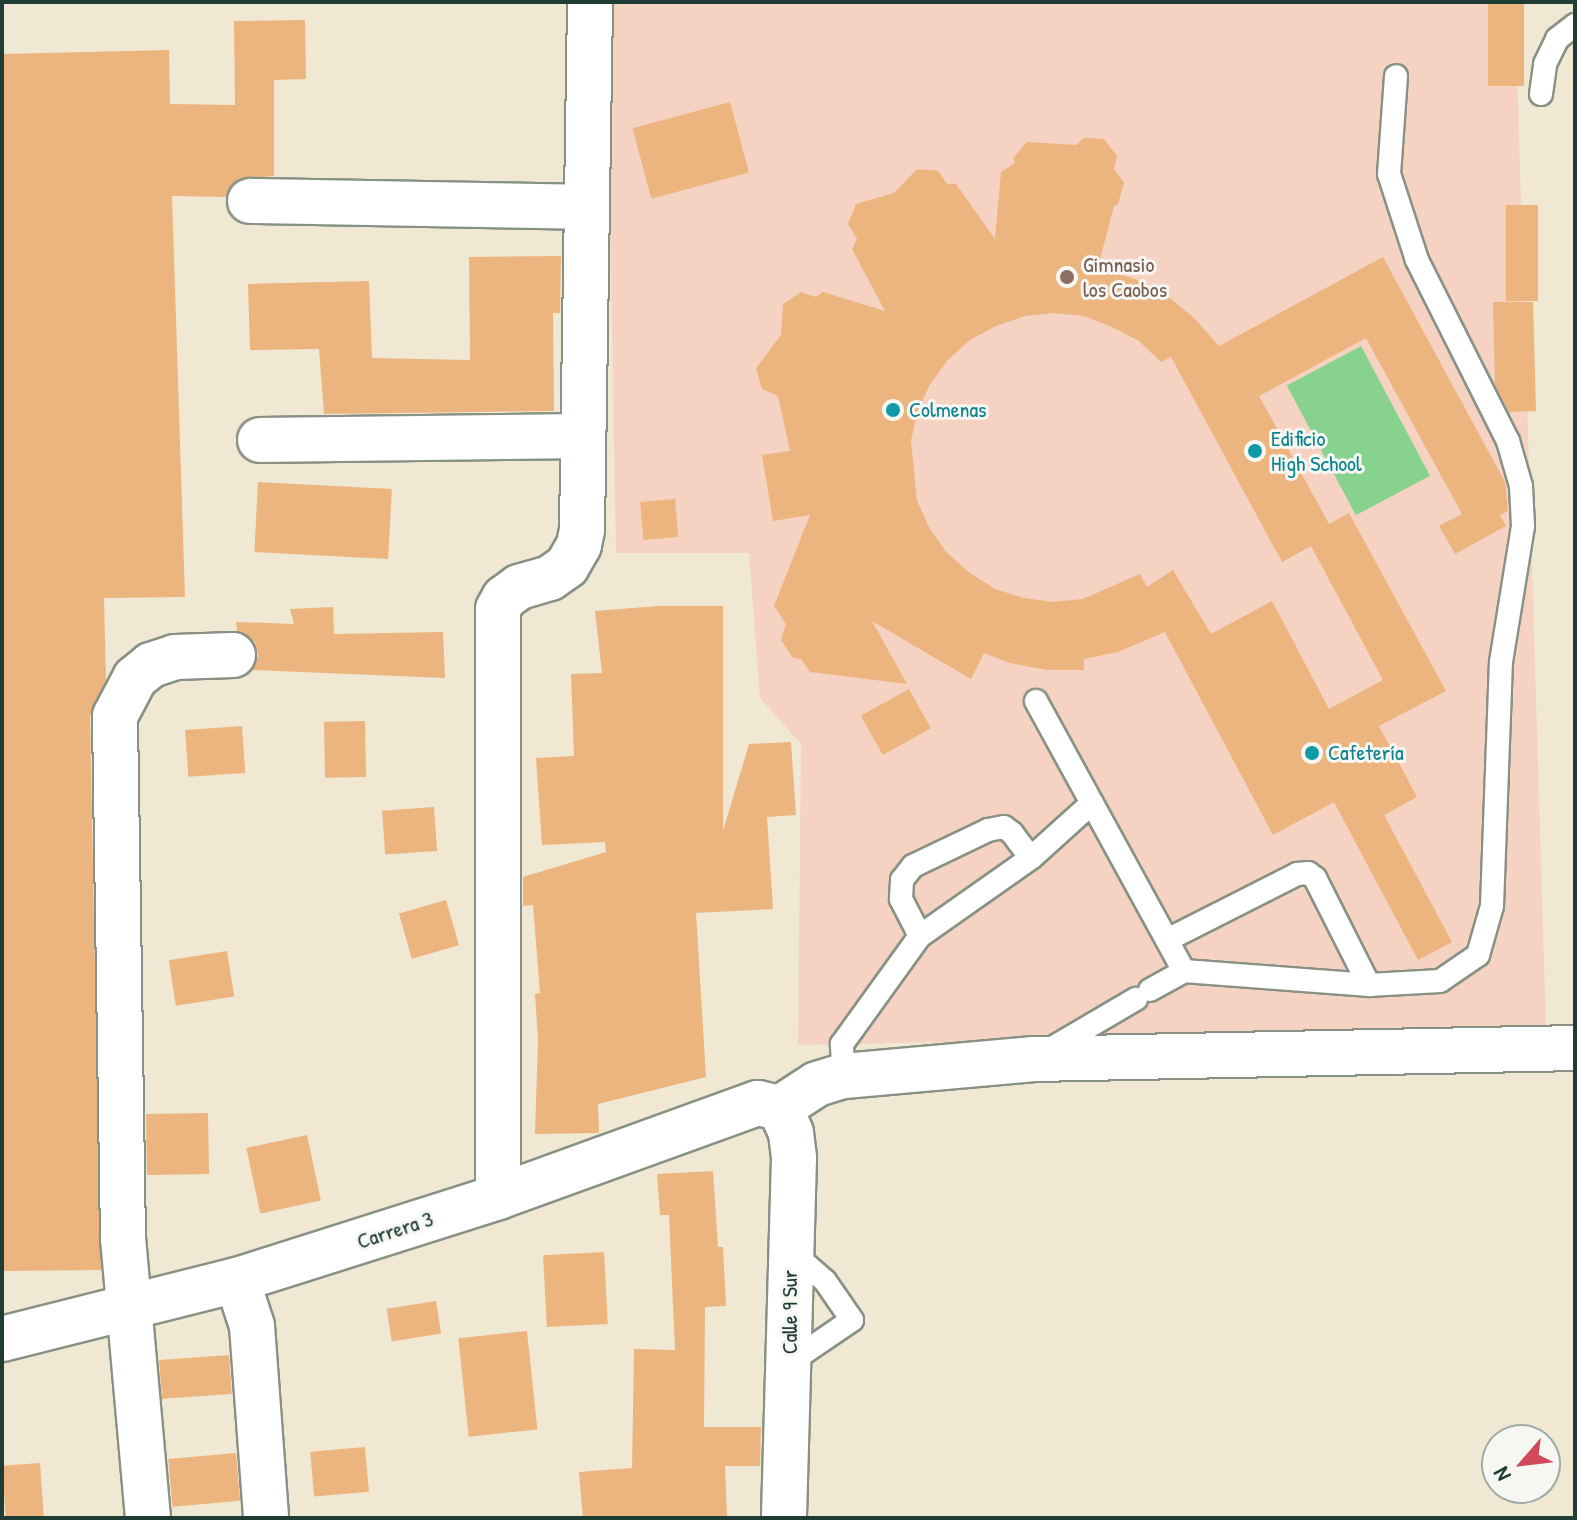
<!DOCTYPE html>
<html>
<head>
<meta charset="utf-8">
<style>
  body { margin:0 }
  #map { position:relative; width:1577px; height:1520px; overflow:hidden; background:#f1e8d3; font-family:"Patrick Hand",sans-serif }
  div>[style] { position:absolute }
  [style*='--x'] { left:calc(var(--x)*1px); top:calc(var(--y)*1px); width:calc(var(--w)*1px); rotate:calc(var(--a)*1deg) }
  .built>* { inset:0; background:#f5d2c2 }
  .green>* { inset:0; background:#87d28f; transform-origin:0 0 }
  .building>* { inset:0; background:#ecb47f; transform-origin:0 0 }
  .roads { filter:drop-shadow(2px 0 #889284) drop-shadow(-2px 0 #889284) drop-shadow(0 2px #889284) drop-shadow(0 -2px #889284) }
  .lane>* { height:22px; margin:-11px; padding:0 11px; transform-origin:11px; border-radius:11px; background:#fff }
  .street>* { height:44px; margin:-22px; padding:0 22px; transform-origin:22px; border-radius:22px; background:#fff }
  .dots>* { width:22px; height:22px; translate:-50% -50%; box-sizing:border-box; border:4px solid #f6f6f2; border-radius:50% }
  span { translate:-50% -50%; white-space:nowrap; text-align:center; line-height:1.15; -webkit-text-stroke:6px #f6f6f2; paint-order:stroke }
  .education-label { font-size:22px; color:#785e54 }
  .left { translate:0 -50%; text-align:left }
  .culture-label { font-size:22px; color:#0d838f }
  .street-label { font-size:22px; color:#1f3d34 }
  .frame { position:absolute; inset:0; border:4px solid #1f3d34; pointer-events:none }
  .north { position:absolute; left:1481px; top:1424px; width:80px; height:80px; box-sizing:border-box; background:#f6f6f2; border:2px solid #a0aca6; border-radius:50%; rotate:242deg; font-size:22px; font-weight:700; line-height:32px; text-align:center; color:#1f3d34 }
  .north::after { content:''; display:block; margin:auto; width:28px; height:36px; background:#d1495b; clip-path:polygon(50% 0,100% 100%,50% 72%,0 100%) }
</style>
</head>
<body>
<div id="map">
  <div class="built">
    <div style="clip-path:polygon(606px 2px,1515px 2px,1546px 1030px,798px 1045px,801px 744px,760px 698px,749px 553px,616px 553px)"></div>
  </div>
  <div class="green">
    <div style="left:1361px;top:346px;width:147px;height:84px;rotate:62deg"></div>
  </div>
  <div class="building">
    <div style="left:1488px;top:2px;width:36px;height:84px"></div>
    <div style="clip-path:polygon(305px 20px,306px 79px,274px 80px,274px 176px,239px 179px,229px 188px,226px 197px,172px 196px,185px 597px,104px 598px,106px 680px,90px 716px,101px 1270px,2px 1271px,2px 54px,169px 50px,170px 104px,235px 105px,234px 21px)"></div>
    <div style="left:730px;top:102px;width:73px;height:101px;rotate:75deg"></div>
    <div style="clip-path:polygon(evenodd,1083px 138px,1104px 139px,1117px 156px,1114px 169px,1124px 183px,1118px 204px,1114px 206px,1098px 267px,1135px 279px,1166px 295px,1193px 317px,1219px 346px,1383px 257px,1505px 482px,1508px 511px,1500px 515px,1506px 526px,1455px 554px,1439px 526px,1462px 514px,1366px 338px,1259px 396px,1329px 524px,1349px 513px,1446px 691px,1379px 726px,1417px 797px,1384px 815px,1452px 942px,1418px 960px,1334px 802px,1273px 835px,1165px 632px,1118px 652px,1084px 659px,1084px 670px,1047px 670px,1010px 663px,984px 653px,971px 679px,872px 621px,907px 684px,810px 672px,801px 659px,793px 658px,781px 640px,786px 624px,774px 606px,810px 515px,773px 521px,762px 455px,790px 451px,778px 396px,762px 389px,756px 368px,781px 335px,783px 304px,801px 292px,816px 297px,823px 292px,885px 311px,852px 249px,857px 239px,848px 224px,856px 204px,894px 193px,917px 169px,938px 171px,947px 184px,956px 184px,995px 239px,1001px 172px,1015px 163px,1013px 158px,1027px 142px,1077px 145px,1083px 138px,1054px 313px,1084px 316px,1112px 327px,1139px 341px,1161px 362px,1171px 357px,1282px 562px,1311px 546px,1383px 680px,1329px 709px,1272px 601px,1211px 634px,1173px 570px,1147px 587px,1140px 574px,1083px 599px,1054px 602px,1024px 598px,995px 589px,970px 573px,947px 553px,930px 529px,917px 501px,911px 441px,917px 412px,930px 384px,948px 360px,970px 340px,996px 326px,1025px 316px,1054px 313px)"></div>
    <div style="left:1506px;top:205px;width:32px;height:96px"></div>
    <div style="clip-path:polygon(561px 256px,560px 313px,553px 313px,554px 411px,324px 414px,319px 349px,250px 350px,248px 284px,369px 281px,372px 358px,470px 360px,469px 257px)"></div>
    <div style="clip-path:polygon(1493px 302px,1533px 302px,1536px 411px,1509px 412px,1495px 385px)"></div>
    <div style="left:258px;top:482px;width:134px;height:70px;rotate:3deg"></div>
    <div style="left:675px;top:499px;width:38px;height:35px;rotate:85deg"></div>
    <div style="clip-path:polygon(658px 606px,723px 606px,723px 831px,749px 744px,791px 742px,796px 815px,767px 817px,773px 909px,696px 913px,706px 1077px,598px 1104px,599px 1133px,535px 1134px,538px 1039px,535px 994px,540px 993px,533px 905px,523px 906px,523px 877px,606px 852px,605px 842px,542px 845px,536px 758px,574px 756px,571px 674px,602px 673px,595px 611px)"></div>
    <div style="clip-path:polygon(333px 607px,334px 634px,443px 632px,445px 678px,252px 670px,258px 655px,255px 642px,237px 631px,236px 622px,294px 624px,290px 609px)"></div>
    <div style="left:909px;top:689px;width:45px;height:55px;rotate:61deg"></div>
    <div style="left:365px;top:721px;width:56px;height:41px;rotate:89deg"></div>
    <div style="left:242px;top:726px;width:47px;height:57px;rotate:86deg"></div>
    <div style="left:434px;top:807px;width:44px;height:52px;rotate:86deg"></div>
    <div style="left:446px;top:900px;width:47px;height:49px;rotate:74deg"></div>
    <div style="left:227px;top:951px;width:46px;height:59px;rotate:81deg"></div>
    <div style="left:208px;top:1113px;width:61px;height:62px;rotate:89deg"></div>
    <div style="left:307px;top:1135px;width:67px;height:62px;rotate:78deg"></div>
    <div style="clip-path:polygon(713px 1171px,718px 1247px,723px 1247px,726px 1306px,705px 1307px,704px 1427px,761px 1427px,760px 1466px,725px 1466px,727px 1518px,583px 1518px,579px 1472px,632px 1468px,634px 1349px,675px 1350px,669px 1215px,660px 1215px,657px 1174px)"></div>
    <div style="left:604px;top:1252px;width:72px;height:61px;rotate:87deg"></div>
    <div style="left:436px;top:1301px;width:33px;height:50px;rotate:81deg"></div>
    <div style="left:527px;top:1331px;width:99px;height:69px;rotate:84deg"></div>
    <div style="left:229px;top:1355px;width:39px;height:70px;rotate:86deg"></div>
    <div style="left:365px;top:1447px;width:45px;height:55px;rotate:85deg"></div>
    <div style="left:236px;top:1453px;width:48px;height:68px;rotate:85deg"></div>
    <div style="left:40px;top:1463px;width:55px;height:38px;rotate:86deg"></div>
  </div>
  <div class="roads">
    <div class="lane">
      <div style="--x:1541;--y:94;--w:30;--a:-82"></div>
      <div style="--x:1545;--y:64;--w:28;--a:-64"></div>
      <div style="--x:1557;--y:39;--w:23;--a:-38"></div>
      <div style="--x:1036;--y:701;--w:308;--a:61.3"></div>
      <div style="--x:920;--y:936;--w:42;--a:-117.2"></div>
      <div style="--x:901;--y:899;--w:19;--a:-87"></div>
      <div style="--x:902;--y:880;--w:18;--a:-52"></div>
      <div style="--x:913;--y:866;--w:83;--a:-25.6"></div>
      <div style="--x:988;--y:830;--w:16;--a:-11"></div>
      <div style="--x:1004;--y:827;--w:10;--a:37"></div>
      <div style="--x:1012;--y:833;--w:31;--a:53"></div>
      <div style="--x:1167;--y:940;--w:146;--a:-26.9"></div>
      <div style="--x:1297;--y:874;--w:11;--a:-5"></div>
      <div style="--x:1308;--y:873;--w:9;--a:36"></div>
      <div style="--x:1315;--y:878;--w:120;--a:63.2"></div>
      <div style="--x:1150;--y:990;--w:39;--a:-29"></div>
      <div style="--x:1184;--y:971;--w:186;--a:4.3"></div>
      <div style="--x:1369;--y:985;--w:71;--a:-3.2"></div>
      <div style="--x:1440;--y:981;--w:46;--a:-34.4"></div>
      <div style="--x:1478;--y:955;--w:51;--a:-74.1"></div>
      <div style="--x:1492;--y:906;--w:244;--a:-87.9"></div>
      <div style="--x:1501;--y:662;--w:138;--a:-80.8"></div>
      <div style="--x:1523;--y:526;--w:40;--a:-92.9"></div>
      <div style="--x:1521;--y:486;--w:47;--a:-106.1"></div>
      <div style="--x:1508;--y:441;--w:203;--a:-116.7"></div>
      <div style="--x:1417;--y:260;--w:90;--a:-108"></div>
      <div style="--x:1389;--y:174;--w:98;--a:-85.9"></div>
      <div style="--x:1049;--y:1050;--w:101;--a:-30.4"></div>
      <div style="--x:844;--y:1076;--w:32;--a:-94"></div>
      <div style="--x:842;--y:1044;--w:133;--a:-54.2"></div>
      <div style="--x:920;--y:936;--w:136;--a:-35.1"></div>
      <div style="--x:1031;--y:858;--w:82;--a:-42"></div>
      <div style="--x:789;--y:1363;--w:76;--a:-34.3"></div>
      <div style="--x:852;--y:1320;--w:47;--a:-124.7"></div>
      <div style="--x:825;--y:1281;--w:43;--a:-138.8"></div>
    </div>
    <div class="street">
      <div style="--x:250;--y:201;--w:337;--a:1"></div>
      <div style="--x:260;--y:440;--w:323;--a:-0.7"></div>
      <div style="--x:780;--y:1108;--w:44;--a:-33"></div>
      <div style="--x:817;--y:1084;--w:28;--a:-17"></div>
      <div style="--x:844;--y:1076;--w:191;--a:-5.1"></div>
      <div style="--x:1034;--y:1059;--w:541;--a:-1.16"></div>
      <div style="--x:780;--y:1108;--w:27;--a:66"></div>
      <div style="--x:791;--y:1133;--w:25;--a:83"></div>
      <div style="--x:794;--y:1158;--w:360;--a:91.6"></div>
      <div style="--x:498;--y:1197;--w:588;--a:-90"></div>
      <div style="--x:498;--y:609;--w:13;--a:-61"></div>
      <div style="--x:504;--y:598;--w:19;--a:-36"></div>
      <div style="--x:519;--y:587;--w:32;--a:-16"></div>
      <div style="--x:550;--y:578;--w:21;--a:-35"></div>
      <div style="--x:567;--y:566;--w:24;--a:-60"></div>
      <div style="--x:579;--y:545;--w:15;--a:-79"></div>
      <div style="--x:582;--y:530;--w:528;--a:-89.13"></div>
      <div style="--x:237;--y:1280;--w:48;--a:71.9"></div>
      <div style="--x:252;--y:1326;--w:193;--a:85.8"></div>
      <div style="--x:2;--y:1339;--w:242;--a:-14.1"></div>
      <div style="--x:237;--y:1280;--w:274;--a:-17.6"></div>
      <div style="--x:498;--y:1197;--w:276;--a:-19.9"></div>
      <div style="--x:758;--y:1103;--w:23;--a:13"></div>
      <div style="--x:148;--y:1518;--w:280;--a:-95.1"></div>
      <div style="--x:123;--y:1239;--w:523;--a:-90.88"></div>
      <div style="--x:115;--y:716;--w:43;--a:-62.2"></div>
      <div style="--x:135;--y:678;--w:21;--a:-39"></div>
      <div style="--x:151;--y:665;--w:25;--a:-18"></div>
      <div style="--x:175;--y:657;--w:58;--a:-2"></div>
    </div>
  </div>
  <div class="dots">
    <div style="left:1067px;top:277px;background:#8d6e63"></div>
    <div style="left:893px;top:410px;background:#0f9aa8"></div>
    <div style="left:1255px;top:451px;background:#0f9aa8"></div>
    <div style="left:1312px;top:753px;background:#0f9aa8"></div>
  </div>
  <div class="education-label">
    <span class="left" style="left:1083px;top:277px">Gimnasio<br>los Caobos</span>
  </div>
  <div class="culture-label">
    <span class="left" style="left:909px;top:410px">Colmenas</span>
    <span class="left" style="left:1271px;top:451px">Edificio<br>High School</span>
    <span class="left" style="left:1328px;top:753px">Cafetería</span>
  </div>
  <div class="street-label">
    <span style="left:395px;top:1230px;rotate:-18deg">Carrera 3</span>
    <span style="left:790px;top:1312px;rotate:-90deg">Calle 9 Sur</span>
  </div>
  <div class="frame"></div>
  <div class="north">N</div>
</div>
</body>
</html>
